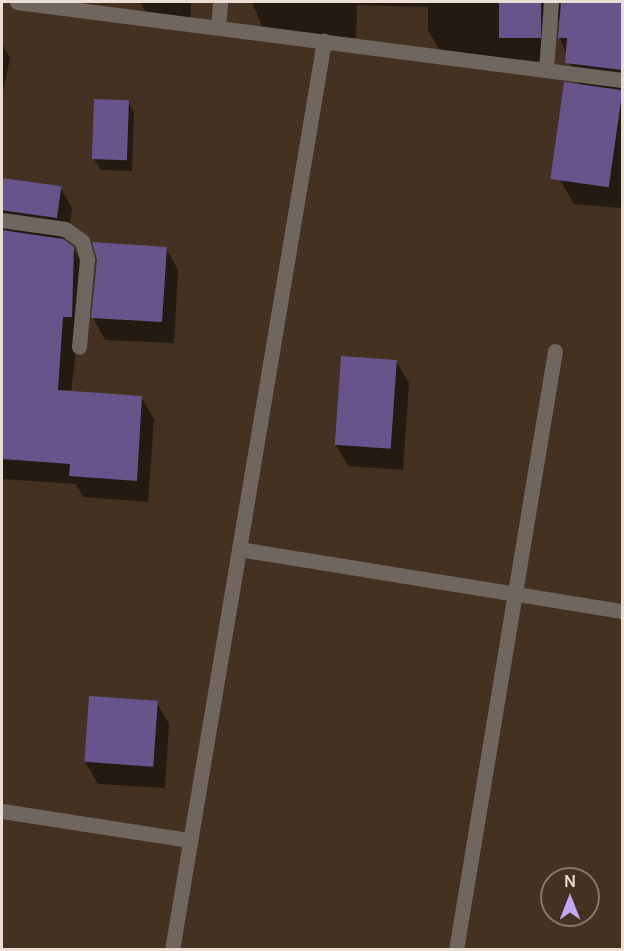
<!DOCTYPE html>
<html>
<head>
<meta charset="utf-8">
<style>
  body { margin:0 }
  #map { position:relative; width:624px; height:951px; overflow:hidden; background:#433121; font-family:Manrope,sans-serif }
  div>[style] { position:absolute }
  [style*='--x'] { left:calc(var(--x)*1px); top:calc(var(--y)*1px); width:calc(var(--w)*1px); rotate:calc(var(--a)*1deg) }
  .shadow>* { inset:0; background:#0007 }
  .building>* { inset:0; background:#66548a; transform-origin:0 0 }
  .minor>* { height:15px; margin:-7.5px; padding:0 7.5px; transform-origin:7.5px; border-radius:7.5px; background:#6f665f }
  span { translate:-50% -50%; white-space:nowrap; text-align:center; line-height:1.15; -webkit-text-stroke:4.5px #433121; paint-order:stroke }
  .frame { position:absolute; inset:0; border:3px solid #ebdfd5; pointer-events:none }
  .north { position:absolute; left:540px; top:867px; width:60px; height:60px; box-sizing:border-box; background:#433121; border:2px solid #867769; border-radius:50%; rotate:0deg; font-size:16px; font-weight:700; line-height:24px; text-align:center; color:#ebdfd5 }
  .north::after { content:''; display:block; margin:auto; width:21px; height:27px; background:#c0a8f4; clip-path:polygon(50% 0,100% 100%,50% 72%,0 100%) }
</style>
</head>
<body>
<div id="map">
  <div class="shadow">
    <div style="clip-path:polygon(140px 2px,191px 2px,191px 18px,148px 16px)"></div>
    <div style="clip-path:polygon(252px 2px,622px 2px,622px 208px,574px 204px,560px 180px,580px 86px,560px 38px,561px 20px,556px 21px,552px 62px,442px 54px,428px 30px,428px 7px,357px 5px,356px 38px,266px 36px)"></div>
    <div style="clip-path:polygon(2px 44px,10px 58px,2px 96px)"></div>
    <div style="clip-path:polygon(128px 102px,134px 113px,132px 171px,101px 170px,94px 159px)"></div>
    <div style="clip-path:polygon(2px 179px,60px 187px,72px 208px,68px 239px,28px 235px,73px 248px,85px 270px,71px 393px,141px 397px,154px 419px,148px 502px,83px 497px,76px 484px,2px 479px)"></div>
    <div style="clip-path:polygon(166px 248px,178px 270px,174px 343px,105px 340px,93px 318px)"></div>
    <div style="clip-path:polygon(396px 361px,409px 383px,403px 470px,348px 466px,336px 445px)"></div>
    <div style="clip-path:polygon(157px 703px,169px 724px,165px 788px,98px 784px,85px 762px)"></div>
  </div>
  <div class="building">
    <div style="left:499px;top:2px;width:42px;height:36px"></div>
    <div style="clip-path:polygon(561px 2px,622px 2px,622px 70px,565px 63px,567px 38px,558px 38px)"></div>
    <div style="left:564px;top:82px;width:59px;height:98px;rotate:8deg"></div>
    <div style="left:94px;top:99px;width:35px;height:60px;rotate:2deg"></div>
    <div style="left:2px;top:178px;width:60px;height:32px;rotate:8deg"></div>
    <div style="clip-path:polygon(2px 230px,63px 239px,74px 247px,72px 317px,63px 317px,58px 390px,142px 396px,137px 481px,69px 476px,70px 464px,2px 459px)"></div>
    <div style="clip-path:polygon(92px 242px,167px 247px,162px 322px,91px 318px,97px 260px)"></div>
    <div style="left:341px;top:356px;width:56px;height:89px;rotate:4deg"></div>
    <div style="left:89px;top:696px;width:69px;height:66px;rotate:4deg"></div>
  </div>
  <div class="minor">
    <div style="--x:17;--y:2;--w:610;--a:7.35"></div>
    <div style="--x:218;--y:27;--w:25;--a:-85"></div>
    <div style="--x:546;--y:70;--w:68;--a:-85.8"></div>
    <div style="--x:2;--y:220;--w:64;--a:8.1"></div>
    <div style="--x:65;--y:229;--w:21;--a:35"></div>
    <div style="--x:82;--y:241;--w:19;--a:74"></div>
    <div style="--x:87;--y:259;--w:88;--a:95.2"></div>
    <div style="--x:239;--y:549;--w:388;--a:9.2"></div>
    <div style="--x:2;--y:811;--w:190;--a:8.8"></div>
    <div style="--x:172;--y:950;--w:922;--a:-80.51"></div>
    <div style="--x:456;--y:950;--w:607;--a:-80.62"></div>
  </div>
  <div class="frame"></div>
  <div class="north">N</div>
</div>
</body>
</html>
